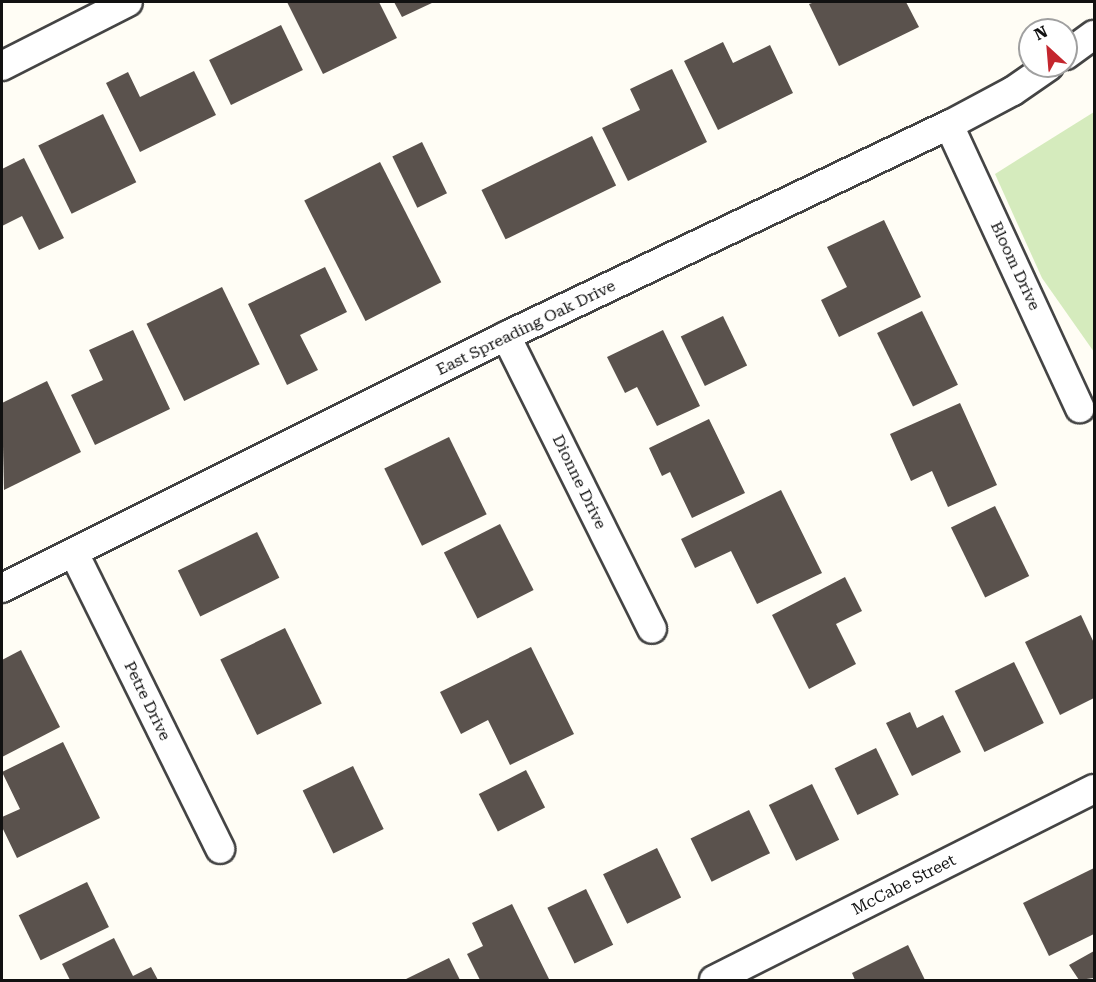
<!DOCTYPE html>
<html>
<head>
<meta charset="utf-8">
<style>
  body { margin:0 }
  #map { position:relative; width:1096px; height:982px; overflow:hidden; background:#fffdf5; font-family:"Roboto Serif",serif }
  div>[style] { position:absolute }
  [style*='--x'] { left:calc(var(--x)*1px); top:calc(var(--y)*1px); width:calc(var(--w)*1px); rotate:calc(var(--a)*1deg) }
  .green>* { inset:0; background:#d5ebbd }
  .building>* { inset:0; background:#5a524d; transform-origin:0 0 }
  .roads { filter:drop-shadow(2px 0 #444) drop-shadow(-2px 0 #444) drop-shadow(0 2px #444) drop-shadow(0 -2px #444) }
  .street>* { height:28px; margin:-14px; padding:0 14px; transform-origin:14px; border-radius:14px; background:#fff }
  span { translate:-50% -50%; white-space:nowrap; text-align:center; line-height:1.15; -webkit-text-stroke:6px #fff; paint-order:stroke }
  .street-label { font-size:16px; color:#111 }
  .frame { position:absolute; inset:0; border:3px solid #111; pointer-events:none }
  .north { position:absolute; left:1018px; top:18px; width:60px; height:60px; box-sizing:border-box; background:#fff; border:2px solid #a0a0a0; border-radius:50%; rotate:334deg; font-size:16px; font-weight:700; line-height:24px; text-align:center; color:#111 }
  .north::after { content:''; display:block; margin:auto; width:21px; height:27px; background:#c4262e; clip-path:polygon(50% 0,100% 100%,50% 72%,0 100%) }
</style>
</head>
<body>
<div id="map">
  <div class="green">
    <div style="clip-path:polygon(1094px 112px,1094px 352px,1042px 278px,995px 174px)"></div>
  </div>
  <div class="building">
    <div style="clip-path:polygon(287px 2px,379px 2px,397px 38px,323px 74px)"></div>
    <div style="clip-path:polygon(394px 2px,434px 2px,402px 17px)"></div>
    <div style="clip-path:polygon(815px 2px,906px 2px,919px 27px,839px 66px,809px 4px)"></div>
    <div style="left:281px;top:25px;width:50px;height:80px;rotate:64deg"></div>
    <div style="clip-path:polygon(723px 42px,733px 63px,770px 45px,793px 93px,718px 130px,684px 61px)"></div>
    <div style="clip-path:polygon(672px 69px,707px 142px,628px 181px,602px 128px,640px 110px,630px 89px)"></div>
    <div style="clip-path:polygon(194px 71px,216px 115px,140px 152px,106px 83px,128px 72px,140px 97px)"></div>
    <div style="left:103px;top:114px;width:76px;height:72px;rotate:64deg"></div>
    <div style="left:592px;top:136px;width:55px;height:123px;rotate:64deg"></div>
    <div style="left:422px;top:142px;width:57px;height:33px;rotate:64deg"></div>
    <div style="clip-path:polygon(24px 158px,64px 238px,39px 250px,22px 216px,2px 226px,2px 169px)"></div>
    <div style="left:380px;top:162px;width:135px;height:85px;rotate:63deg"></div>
    <div style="clip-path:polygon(884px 220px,921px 297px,839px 337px,821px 300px,847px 287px,827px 247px)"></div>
    <div style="clip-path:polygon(325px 267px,347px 312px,300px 335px,318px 370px,287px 385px,248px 304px)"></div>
    <div style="left:222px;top:287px;width:86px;height:84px;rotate:64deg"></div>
    <div style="left:922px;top:311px;width:82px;height:50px;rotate:64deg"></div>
    <div style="left:723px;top:316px;width:55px;height:47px;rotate:64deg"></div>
    <div style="clip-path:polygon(133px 330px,170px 409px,95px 445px,71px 395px,103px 380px,89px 350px)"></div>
    <div style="clip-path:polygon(663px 330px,700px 406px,657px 426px,637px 387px,625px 393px,607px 357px)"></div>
    <div style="clip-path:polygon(47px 381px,81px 452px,4px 490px,2px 403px)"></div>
    <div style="clip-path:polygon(960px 403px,997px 485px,948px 507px,932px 471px,911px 481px,890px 434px)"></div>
    <div style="clip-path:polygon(709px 419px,745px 493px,692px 518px,670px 472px,662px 476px,649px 448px)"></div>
    <div style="left:449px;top:437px;width:86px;height:72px;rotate:64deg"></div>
    <div style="clip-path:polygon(781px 490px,822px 573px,757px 604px,731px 551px,695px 568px,681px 539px)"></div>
    <div style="left:995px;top:506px;width:78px;height:49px;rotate:64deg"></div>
    <div style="left:500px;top:524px;width:74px;height:63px;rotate:63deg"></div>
    <div style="left:257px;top:532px;width:51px;height:88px;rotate:64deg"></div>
    <div style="clip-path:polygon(845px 577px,862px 611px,836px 624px,856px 664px,809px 689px,772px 615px)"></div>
    <div style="clip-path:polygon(1081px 615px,1094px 643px,1094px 698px,1060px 715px,1025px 642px)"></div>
    <div style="left:285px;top:628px;width:84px;height:72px;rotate:64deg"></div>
    <div style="clip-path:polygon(531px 647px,574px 734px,510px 765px,488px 720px,461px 734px,440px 692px)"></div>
    <div style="clip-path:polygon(21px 650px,60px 727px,2px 757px,2px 660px)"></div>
    <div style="left:1014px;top:662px;width:68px;height:66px;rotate:64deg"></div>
    <div style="clip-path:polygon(910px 712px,917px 728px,943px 715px,961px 752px,912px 776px,886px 723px)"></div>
    <div style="clip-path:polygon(63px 742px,100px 818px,17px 858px,2px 827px,2px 817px,20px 809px,2px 772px)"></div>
    <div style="left:876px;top:748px;width:52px;height:46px;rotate:64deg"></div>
    <div style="left:353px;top:766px;width:70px;height:56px;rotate:64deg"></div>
    <div style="left:526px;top:770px;width:42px;height:53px;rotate:63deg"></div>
    <div style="left:812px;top:784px;width:62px;height:48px;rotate:64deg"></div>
    <div style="left:749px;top:810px;width:48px;height:65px;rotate:64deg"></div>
    <div style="left:657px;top:848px;width:55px;height:60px;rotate:64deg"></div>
    <div style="clip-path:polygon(1094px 868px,1094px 934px,1049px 956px,1023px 903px)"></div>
    <div style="left:87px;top:882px;width:50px;height:76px;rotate:64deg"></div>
    <div style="left:586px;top:889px;width:62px;height:43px;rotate:64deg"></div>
    <div style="clip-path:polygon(512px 904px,549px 979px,546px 980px,480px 980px,467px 954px,483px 946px,472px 923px)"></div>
    <div style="clip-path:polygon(114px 938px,133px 976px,151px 967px,158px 980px,70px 980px,62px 964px)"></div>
    <div style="clip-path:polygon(908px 945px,925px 980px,855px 980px,852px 973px)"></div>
    <div style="clip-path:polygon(1094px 951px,1094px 978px,1079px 980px,1069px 965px)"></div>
    <div style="clip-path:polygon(449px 958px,460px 980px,404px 980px)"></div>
  </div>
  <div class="roads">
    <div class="street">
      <div style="--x:1066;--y:55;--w:34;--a:-36"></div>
      <div style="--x:2;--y:66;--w:141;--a:-26.9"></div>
      <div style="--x:949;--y:125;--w:312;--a:65.2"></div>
      <div style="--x:506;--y:336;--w:327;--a:63.5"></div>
      <div style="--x:74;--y:553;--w:330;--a:63.7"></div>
      <div style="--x:2;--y:588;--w:563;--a:-26.57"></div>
      <div style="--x:506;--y:336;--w:491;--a:-25.5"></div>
      <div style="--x:949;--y:125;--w:72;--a:-28"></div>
      <div style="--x:1013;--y:91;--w:44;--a:-34.8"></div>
      <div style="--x:714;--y:980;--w:425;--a:-26.7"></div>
    </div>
  </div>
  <div class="street-label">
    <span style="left:1015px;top:266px;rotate:65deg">Bloom Drive</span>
    <span style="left:526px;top:328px;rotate:-26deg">East Spreading Oak Drive</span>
    <span style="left:579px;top:482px;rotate:64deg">Dionne Drive</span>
    <span style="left:147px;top:701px;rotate:64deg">Petre Drive</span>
    <span style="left:904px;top:885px;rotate:-27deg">McCabe Street</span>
  </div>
  <div class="frame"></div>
  <div class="north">N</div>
</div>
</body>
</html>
